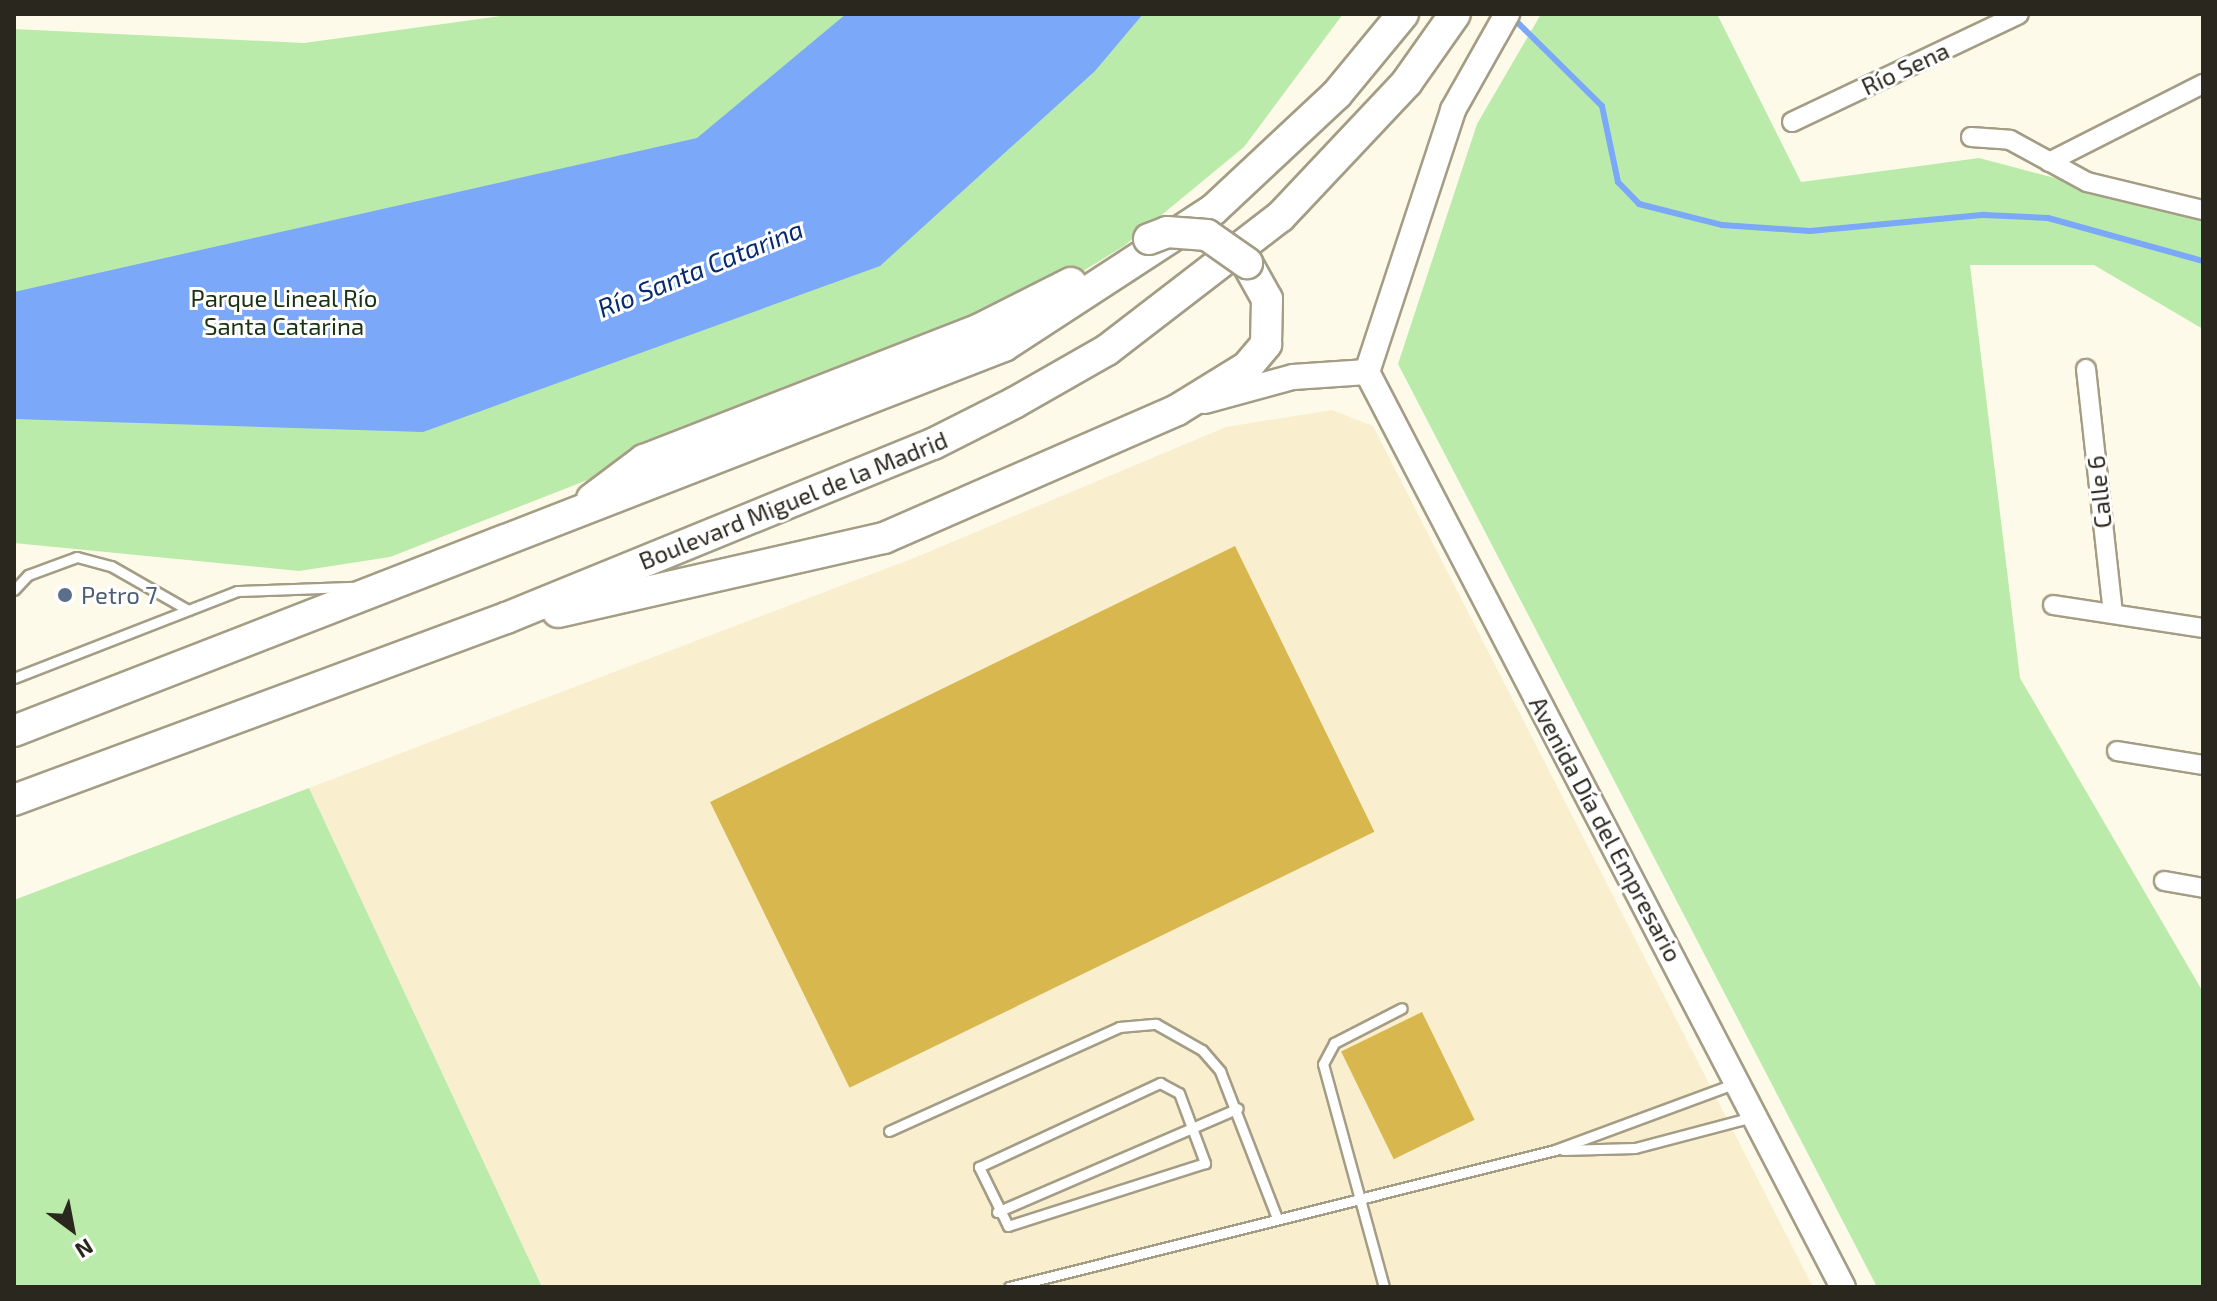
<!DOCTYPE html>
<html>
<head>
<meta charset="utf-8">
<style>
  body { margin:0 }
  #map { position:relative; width:2217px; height:1301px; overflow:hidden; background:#fefaea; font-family:"Exo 2",sans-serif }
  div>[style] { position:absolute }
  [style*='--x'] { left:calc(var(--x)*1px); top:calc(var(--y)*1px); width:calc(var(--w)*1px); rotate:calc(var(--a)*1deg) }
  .built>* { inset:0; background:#f9eece }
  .green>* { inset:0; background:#baebab }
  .water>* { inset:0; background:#7ba8f9 }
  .stream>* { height:6px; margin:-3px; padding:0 3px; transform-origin:3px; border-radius:3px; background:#7ba8f9 }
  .building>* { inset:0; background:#d8b84e; transform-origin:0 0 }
  .roads { filter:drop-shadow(2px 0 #a49d85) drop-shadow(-2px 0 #a49d85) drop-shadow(0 2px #a49d85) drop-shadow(0 -2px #a49d85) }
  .service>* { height:9px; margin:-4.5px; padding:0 4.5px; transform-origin:4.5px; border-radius:4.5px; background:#fff }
  .minor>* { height:18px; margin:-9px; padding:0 9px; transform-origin:9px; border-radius:9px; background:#fff }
  .tertiary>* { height:24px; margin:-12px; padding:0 12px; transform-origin:12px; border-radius:12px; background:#fff }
  .trunk>* { height:30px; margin:-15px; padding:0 15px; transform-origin:15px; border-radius:15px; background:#fff }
  .bridges { filter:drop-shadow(2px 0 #a49d85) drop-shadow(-2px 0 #a49d85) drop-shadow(0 2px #a49d85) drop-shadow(0 -2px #a49d85) }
  .trunk-bridge>* { height:30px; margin:-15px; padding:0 15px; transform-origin:15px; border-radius:15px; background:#fff }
  .dots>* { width:22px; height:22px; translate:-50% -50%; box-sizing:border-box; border:4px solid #fff; border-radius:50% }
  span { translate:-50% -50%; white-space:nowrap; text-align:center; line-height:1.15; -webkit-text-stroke:6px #fff; paint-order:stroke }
  .street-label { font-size:24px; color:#2a271e }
  .park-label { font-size:24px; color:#193211 }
  .service-label { font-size:24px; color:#4e5e75 }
  .left { translate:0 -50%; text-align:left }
  .water-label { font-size:26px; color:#062a70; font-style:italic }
  .frame { position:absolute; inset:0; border:16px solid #2a271e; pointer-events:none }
  .north { position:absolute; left:32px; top:1189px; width:80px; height:80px; -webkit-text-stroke:6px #fff; paint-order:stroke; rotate:148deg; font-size:22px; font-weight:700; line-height:32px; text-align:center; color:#2a271e }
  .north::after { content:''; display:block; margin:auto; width:28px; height:36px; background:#2a271e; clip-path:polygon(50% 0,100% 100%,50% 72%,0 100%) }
</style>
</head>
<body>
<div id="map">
  <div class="built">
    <div style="clip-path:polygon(1332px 410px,1373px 426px,1813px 1287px,542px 1287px,309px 788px,914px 558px,1226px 427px)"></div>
  </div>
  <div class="green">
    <div style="clip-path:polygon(516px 14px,1343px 14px,1244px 147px,1124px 246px,1026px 306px,693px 439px,390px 557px,299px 571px,14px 543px,14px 29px,304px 43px)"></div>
    <div style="clip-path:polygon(1541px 14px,1717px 14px,1801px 182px,1979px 158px,2203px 217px,2203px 329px,2094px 265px,1970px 265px,2020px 678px,2203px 992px,2203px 1287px,1877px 1287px,1398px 364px,1477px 124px)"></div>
    <div style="clip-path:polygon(309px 788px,542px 1287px,14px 1287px,14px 900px)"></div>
  </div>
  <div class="water">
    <div style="clip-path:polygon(846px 14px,1143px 14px,1095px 71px,880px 266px,423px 432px,14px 419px,14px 292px,697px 138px)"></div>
  </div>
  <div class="stream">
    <div style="--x:1513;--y:18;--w:125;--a:44.7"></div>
    <div style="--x:1602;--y:106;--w:78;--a:78.1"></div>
    <div style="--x:1618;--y:182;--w:30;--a:46"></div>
    <div style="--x:1639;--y:204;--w:86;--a:14.2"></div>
    <div style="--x:1722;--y:225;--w:88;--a:3.9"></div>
    <div style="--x:1810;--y:231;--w:175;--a:-5.3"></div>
    <div style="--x:1984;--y:215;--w:64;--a:2.7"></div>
    <div style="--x:2048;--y:218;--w:161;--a:15.5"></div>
  </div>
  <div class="building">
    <div style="left:1235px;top:546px;width:318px;height:584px;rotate:64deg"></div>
    <div style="left:1422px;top:1012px;width:120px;height:90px;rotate:64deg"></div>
  </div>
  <div class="roads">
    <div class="service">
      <div style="--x:14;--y:590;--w:21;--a:-47"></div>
      <div style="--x:28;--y:575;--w:52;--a:-20.2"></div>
      <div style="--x:77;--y:557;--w:35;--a:15"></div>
      <div style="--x:111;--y:566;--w:89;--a:29.7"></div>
      <div style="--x:14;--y:678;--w:239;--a:-21.3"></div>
      <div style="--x:237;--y:591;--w:114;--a:-2"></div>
      <div style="--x:1160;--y:1083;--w:21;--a:28"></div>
      <div style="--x:1179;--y:1093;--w:75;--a:69.6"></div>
      <div style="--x:1205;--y:1163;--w:207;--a:162.3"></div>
      <div style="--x:1008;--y:1226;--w:66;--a:-116.2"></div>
      <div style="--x:979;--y:1167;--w:200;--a:-24.9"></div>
      <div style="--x:889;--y:1131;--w:252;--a:-24.3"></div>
      <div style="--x:1119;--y:1027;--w:37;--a:-5"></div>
      <div style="--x:1156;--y:1024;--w:53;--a:29.5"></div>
      <div style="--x:1202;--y:1050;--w:28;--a:49"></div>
      <div style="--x:1220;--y:1071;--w:158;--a:68.8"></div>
      <div style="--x:1563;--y:1150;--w:72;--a:-1.6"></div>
      <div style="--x:1635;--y:1148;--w:121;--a:-14.8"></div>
      <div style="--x:997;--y:1212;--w:262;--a:-23.3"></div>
      <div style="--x:1009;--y:1287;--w:563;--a:-14.09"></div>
      <div style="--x:1555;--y:1150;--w:193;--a:-20.3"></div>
      <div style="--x:1384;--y:1287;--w:231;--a:-105.3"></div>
      <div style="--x:1323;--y:1064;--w:24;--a:-62"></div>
      <div style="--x:1334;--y:1043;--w:76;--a:-27.2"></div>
    </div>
    <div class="minor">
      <div style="--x:1792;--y:122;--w:251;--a:-25.4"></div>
      <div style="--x:1971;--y:137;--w:39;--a:4"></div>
      <div style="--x:2010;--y:140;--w:88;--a:28.6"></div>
      <div style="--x:2087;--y:182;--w:119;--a:13.6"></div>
      <div style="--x:2049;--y:162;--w:173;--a:-26.9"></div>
      <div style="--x:2086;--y:369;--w:246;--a:83.7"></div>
      <div style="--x:2053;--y:605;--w:152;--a:8.7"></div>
      <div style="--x:2117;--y:751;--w:87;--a:9.2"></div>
      <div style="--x:2164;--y:881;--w:40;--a:10"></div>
    </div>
    <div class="tertiary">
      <div style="--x:1367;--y:372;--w:1031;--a:62.52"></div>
      <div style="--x:1367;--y:372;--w:276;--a:-71.8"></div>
      <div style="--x:1453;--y:110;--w:110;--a:-60.6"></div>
      <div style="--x:1205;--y:401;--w:91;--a:-15.3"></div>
      <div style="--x:1293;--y:377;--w:74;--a:-3.9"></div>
    </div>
    <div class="trunk">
      <div style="--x:592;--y:499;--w:65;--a:-36.9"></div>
      <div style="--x:644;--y:460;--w:361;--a:-21.3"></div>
      <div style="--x:980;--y:329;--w:102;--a:-26.8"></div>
      <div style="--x:558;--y:612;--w:334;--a:-12.8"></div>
      <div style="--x:884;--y:538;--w:320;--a:-23.6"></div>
      <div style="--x:1177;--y:410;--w:82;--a:-31.6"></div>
      <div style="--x:1247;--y:367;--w:30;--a:-50"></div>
      <div style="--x:1266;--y:344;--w:45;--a:-88.7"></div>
      <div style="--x:1267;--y:299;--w:41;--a:-119.1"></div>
      <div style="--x:14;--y:731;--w:1062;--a:-21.25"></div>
      <div style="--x:1004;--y:346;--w:249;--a:-33.1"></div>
      <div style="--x:1213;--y:210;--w:170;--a:-43.1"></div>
      <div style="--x:1337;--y:94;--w:104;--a:-50.5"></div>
      <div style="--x:14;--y:800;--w:525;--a:-20.3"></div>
      <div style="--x:506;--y:618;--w:461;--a:-22.2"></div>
      <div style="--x:933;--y:444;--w:91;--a:-26.8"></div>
      <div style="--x:1014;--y:403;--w:107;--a:-29.7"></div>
      <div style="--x:1107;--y:350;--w:218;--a:-37.6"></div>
      <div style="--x:1280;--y:217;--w:185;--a:-46.7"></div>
      <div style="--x:1407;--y:82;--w:83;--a:-54.8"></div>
    </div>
  </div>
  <div class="bridges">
    <div class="trunk-bridge">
      <div style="--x:1149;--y:239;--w:19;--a:-21"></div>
      <div style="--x:1167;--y:232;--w:40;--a:4.3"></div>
      <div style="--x:1207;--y:235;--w:49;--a:35"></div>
    </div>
  </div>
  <div class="dots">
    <div style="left:65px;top:595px;background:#5c6f8a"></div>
  </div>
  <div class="street-label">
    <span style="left:1905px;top:68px;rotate:-25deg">Río Sena</span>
    <span style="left:2099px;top:492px;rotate:-96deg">Calle 6</span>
    <span style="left:793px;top:500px;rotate:-22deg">Boulevard Miguel de la Madrid</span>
    <span style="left:1606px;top:829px;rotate:62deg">Avenida Día del Empresario</span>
  </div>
  <div class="park-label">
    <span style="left:284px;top:312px">Parque Lineal Río<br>Santa Catarina</span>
  </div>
  <div class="service-label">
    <span class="left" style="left:81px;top:595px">Petro 7</span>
  </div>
  <div class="water-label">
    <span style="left:700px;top:268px;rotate:-22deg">Río Santa Catarina</span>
  </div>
  <div class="frame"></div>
  <div class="north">N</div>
</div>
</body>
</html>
